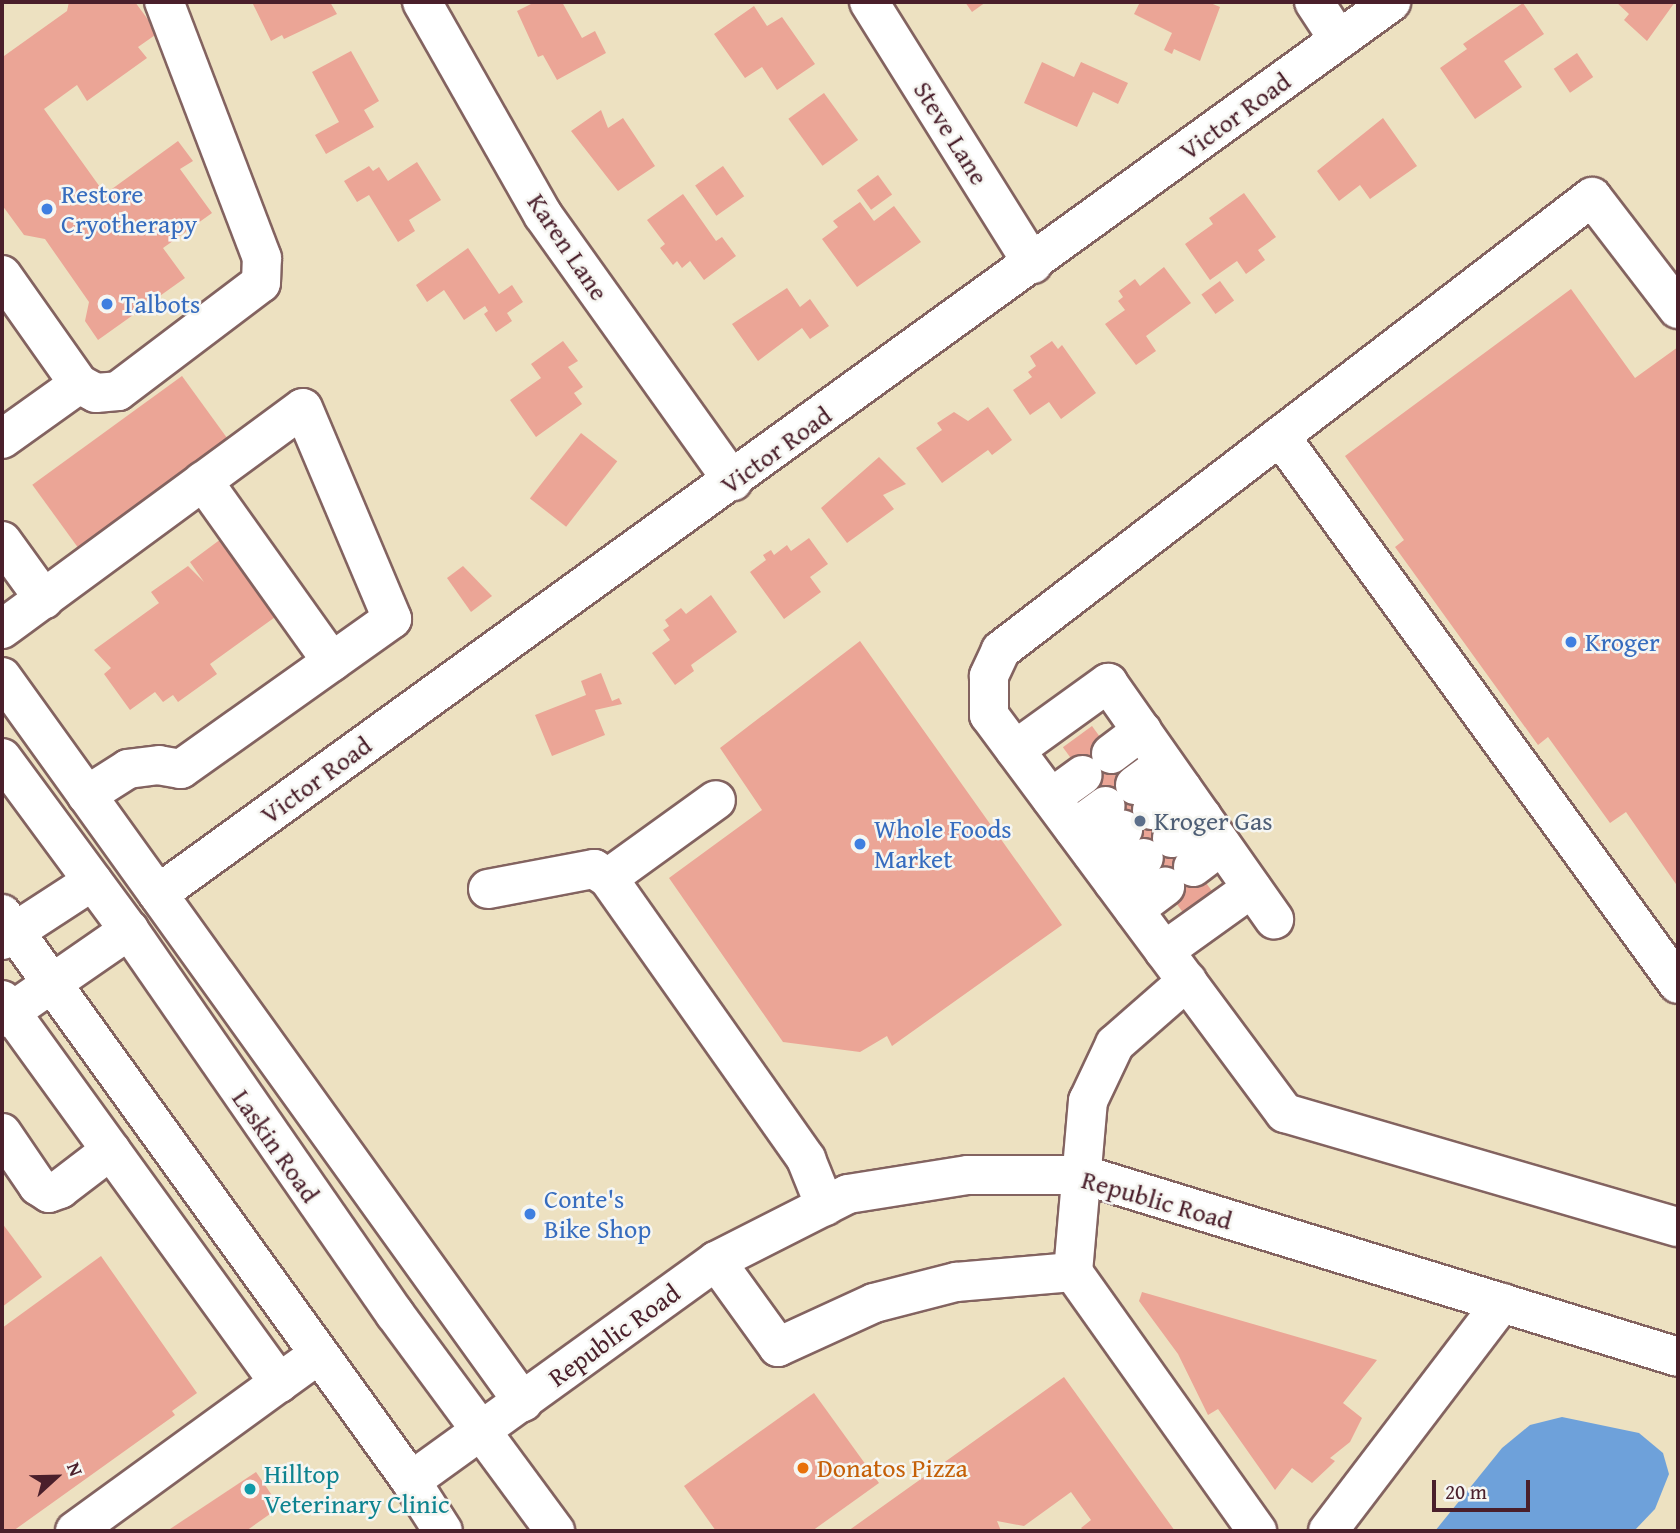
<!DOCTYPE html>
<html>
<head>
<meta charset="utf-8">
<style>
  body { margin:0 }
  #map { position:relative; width:1680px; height:1533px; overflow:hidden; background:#ede1c1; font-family:"Gentium Book Plus",serif }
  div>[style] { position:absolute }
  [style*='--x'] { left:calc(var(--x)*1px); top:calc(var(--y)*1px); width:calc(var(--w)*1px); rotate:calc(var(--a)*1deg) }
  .water>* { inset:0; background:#6ea1da }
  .building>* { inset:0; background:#eba596; transform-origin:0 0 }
  .roads { filter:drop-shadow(2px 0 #836360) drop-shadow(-2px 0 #836360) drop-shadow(0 2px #836360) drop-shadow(0 -2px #836360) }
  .minor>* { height:38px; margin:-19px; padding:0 19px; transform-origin:19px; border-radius:19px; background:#fff }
  .major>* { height:38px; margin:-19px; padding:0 19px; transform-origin:19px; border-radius:19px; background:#fff }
  .dots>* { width:19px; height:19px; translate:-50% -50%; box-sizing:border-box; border:4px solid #f6f6f2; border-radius:50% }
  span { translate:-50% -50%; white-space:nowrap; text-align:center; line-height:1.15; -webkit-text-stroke:5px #f6f6f2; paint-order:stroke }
  .street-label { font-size:26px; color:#4a1f2b }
  .shop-label { font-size:26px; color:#366cbe }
  .left { translate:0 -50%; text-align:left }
  .service-label { font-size:26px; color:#4e5e75 }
  .food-label { font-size:26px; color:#c56008 }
  .culture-label { font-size:26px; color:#0d838f }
  .frame { position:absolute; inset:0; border:4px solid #4a1f2b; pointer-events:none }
  .north { position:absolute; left:21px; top:1442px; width:70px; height:70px; -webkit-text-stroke:5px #f6f6f2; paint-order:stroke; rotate:68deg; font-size:19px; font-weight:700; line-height:28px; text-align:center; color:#4a1f2b }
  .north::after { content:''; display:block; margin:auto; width:24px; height:32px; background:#4a1f2b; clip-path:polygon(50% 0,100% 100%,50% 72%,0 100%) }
  .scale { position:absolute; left:1432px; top:1480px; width:98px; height:32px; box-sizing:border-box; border:4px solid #4a1f2b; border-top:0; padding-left:9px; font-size:21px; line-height:24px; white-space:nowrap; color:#4a1f2b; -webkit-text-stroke:5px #f6f6f2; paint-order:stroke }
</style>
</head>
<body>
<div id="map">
  <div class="water">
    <div style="clip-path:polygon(1562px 1417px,1639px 1433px,1663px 1453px,1669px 1474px,1655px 1509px,1634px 1531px,1435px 1531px,1502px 1448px,1530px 1425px)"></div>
  </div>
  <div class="building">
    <div style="clip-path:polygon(69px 2px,135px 2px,158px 33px,138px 47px,147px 58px,87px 101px,77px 85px,44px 109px,105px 194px,178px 141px,193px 161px,180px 169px,212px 213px,163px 248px,185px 278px,98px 340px,85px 321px,89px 302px,45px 239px,24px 235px,2px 205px,2px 53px,4px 56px,67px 11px)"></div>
    <div style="clip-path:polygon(252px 2px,330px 2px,337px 14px,284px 39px,282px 35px,271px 41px)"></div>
    <div style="clip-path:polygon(535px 2px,562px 2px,582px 38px,595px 31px,606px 53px,557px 80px,543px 55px,538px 57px,517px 11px)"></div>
    <div style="clip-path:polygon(965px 2px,986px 2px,972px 12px)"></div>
    <div style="clip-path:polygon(1140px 2px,1208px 2px,1220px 7px,1200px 61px,1174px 49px,1172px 54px,1164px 50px,1172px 33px,1134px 14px)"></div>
    <div style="clip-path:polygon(1616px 2px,1675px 2px,1647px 41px,1624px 20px,1629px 14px)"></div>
    <div style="clip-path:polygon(1523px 3px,1544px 34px,1504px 61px,1522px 87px,1475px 119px,1440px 68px,1467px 49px,1463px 44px)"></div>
    <div style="clip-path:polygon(754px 6px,767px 26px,782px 17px,815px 64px,777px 90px,762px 67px,745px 78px,714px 34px)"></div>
    <div style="clip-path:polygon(351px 51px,379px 101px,364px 110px,374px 127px,326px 154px,315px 135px,339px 122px,312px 72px)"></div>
    <div style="left:1577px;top:53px;width:29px;height:28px;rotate:56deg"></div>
    <div style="clip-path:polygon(1042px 62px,1074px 77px,1081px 62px,1128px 83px,1118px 104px,1093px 92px,1077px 127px,1024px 103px)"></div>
    <div style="left:824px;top:93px;width:58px;height:44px;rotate:54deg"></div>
    <div style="clip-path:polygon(601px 110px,608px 128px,623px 118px,655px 166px,618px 191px,571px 131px)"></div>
    <div style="clip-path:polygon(1383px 118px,1417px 166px,1370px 199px,1360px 185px,1339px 201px,1317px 171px)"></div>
    <div style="clip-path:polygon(417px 162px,441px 200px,409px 220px,415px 231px,398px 242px,369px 195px,357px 202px,344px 181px,369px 166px,373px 171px,379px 167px,388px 181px)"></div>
    <div style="left:723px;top:166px;width:37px;height:34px;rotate:55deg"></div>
    <div style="left:878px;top:175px;width:24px;height:26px;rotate:54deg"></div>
    <div style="clip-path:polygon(1244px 193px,1276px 237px,1258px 250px,1265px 260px,1246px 274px,1237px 261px,1210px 280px,1185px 244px,1213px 224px,1209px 218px)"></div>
    <div style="clip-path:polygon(683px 194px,716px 241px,722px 237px,736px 256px,704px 280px,690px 261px,682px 268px,677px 261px,673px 265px,660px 248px,665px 244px,647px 220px)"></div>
    <div style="clip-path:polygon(860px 202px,874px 221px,894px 206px,921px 242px,857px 287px,822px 239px,838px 227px,833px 221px)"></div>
    <div style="clip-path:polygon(468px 248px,499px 294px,512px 285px,523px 302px,507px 313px,512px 321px,496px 332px,484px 314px,488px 311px,485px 306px,464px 320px,444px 290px,427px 302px,416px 285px)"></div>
    <div style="clip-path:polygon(1164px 267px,1191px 303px,1146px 336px,1156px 351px,1136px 365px,1105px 324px,1125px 310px,1118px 301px,1123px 297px,1119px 291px,1135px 279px,1140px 286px)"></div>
    <div style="left:1220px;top:281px;width:24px;height:23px;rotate:54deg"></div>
    <div style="clip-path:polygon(787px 288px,800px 307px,810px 299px,829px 326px,810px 339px,802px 328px,758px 361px,732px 324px)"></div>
    <div style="clip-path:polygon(1571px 289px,1635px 378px,1678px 347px,1678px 887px,1626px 812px,1610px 823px,1548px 737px,1538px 745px,1395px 547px,1404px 540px,1345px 456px)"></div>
    <div style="clip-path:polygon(563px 341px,578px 361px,568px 367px,583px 387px,574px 393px,582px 404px,536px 437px,510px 400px,541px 378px,531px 364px)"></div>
    <div style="clip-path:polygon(1052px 341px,1058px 349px,1062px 345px,1096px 393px,1061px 419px,1049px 402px,1030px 415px,1013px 390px,1032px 377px,1028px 372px,1036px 366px,1030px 356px)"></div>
    <div style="left:182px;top:376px;width:89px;height:185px;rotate:54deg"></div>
    <div style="clip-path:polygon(988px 407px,1012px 440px,992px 455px,988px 450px,942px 483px,916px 448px,942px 430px,937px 423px,954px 412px,968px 421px)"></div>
    <div style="left:581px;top:433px;width:46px;height:83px;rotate:38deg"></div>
    <div style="clip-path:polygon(879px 457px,906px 484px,883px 495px,894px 509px,847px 543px,821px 508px)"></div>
    <div style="clip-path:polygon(229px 533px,278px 615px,210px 664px,217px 674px,178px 702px,173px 695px,163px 702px,155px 692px,130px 710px,104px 674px,111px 668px,94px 650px,159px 603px,151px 592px,188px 566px,204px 582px,190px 562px)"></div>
    <div style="clip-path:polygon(809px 538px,828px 564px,810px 577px,821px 592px,784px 619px,750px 572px,766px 560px,763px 555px,771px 550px,774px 555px,787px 545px,791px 551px)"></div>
    <div style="clip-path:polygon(463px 566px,492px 596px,471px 612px,447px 578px)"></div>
    <div style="clip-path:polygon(711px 595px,737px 632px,691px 665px,694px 671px,675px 685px,652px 653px,670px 640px,663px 630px,669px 626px,665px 620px,681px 608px,686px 614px)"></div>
    <div style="clip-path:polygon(860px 641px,1062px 925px,892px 1046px,887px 1036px,860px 1052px,783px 1042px,669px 878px,762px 810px,720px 748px)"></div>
    <div style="clip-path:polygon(601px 673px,612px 701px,619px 698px,622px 704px,595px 710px,605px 735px,552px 756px,535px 715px,586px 695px,581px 681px)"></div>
    <div style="left:1092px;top:726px;width:217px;height:36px;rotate:54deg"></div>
    <div style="clip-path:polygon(2px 1223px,42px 1277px,2px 1307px)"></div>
    <div style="clip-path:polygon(101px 1256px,197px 1393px,172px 1411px,175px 1415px,13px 1531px,2px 1531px,2px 1328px)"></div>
    <div style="clip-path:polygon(1142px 1292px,1377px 1360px,1343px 1403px,1362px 1418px,1350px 1442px,1330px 1458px,1335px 1461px,1330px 1466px,1312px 1483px,1292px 1468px,1275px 1490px,1218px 1409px,1208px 1415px,1178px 1354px,1139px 1301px)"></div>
    <div style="clip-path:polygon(1064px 1377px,1175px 1531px,1084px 1531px,1081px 1528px,1091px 1520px,1071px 1492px,1024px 1526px,997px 1521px,1001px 1531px,848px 1531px)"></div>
    <div style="clip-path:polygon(814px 1393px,879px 1483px,812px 1531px,716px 1531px,684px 1486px)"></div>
    <div style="clip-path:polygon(256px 1472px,280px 1507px,246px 1531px,167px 1531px)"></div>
  </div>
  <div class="roads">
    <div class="minor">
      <div style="--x:422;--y:2;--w:245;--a:60.4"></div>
      <div style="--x:543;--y:215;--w:327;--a:54.5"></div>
      <div style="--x:869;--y:2;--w:309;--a:58"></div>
      <div style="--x:1314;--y:2;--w:45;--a:56.7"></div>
      <div style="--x:2;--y:275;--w:133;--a:54.8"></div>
      <div style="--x:79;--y:384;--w:19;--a:28"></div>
      <div style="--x:96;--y:393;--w:22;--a:-5"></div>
      <div style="--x:118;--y:391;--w:179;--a:-37.1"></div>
      <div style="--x:261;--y:283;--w:25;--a:-88"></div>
      <div style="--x:262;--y:258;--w:274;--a:-110.9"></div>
      <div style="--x:1678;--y:309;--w:141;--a:-127.5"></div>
      <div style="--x:1592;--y:197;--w:745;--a:142.53"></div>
      <div style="--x:1001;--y:650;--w:29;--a:115"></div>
      <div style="--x:989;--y:676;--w:39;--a:90"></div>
      <div style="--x:989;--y:715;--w:496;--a:53.4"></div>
      <div style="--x:1285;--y:1113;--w:409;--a:16.2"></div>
      <div style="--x:1280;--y:436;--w:677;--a:54.01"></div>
      <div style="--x:2;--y:439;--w:95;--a:-35.5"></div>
      <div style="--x:203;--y:481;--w:222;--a:54.5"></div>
      <div style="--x:2;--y:541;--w:72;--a:54.1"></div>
      <div style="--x:2;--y:629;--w:373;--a:-36.3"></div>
      <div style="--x:303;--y:408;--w:229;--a:67.1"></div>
      <div style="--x:392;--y:619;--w:259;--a:144.6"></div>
      <div style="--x:181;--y:769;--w:22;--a:-170"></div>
      <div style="--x:159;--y:765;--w:31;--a:173"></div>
      <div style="--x:128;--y:769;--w:49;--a:147.6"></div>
      <div style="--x:2;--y:677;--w:893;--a:54.3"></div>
      <div style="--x:1015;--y:750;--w:115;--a:-35.8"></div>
      <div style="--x:1108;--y:683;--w:289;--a:54.9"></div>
      <div style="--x:1111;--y:754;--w:39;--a:-37"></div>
      <div style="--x:1135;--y:785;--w:36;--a:-36"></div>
      <div style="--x:1051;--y:798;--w:39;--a:-36"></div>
      <div style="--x:1152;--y:810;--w:37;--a:-36"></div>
      <div style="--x:1074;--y:829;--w:39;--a:-36"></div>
      <div style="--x:1172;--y:838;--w:37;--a:-36"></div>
      <div style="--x:1092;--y:853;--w:39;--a:-37"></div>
      <div style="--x:1193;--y:867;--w:36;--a:-37"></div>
      <div style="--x:608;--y:878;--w:133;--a:-35.8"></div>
      <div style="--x:1113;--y:882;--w:39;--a:-38"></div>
      <div style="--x:488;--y:889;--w:108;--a:-10.7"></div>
      <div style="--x:594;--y:869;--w:17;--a:33"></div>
      <div style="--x:608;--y:878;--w:344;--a:54.8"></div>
      <div style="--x:806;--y:1159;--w:51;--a:68"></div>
      <div style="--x:158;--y:894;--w:1522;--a:-35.88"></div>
      <div style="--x:1134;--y:910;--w:39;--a:-37"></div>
      <div style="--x:2;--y:940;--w:108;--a:-33"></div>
      <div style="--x:1164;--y:951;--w:108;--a:-35.6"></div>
      <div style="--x:2;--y:1000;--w:473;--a:54.1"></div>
      <div style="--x:279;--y:1383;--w:49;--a:-35.9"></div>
      <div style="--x:2;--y:1018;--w:155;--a:-34.7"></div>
      <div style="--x:2;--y:1133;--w:64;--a:55.8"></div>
      <div style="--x:38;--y:1186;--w:13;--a:32"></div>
      <div style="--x:49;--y:1193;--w:12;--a:-20"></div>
      <div style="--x:60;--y:1189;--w:64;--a:-37.4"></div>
      <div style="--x:716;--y:1261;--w:106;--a:54.2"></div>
      <div style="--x:778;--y:1347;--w:106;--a:-24.6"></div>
      <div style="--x:874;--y:1303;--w:85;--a:-14.4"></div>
      <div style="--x:956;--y:1282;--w:117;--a:-4.9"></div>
      <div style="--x:1073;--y:1272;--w:318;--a:54.6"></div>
      <div style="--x:1073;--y:1272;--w:172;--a:-85"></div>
      <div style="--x:1088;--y:1101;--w:63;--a:-64.7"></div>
      <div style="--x:1115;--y:1044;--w:96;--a:-41.2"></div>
      <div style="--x:411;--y:1481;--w:376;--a:-35.8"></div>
      <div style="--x:716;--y:1261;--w:148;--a:-26.9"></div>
      <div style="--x:848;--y:1194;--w:121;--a:-9"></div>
      <div style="--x:968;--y:1175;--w:116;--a:0"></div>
      <div style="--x:1084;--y:1175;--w:621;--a:17.03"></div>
      <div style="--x:75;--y:1531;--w:252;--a:-36"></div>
      <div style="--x:1328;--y:1531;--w:287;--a:-52.7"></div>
    </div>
    <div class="major">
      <div style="--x:2;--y:758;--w:214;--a:53.6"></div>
      <div style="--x:129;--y:930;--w:467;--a:55.3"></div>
      <div style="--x:395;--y:1314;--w:270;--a:53.6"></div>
      <div style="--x:2;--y:914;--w:699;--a:54.2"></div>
      <div style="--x:411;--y:1481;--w:59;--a:57.4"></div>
    </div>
  </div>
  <div class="dots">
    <div style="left:47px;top:209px;background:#3f7fe0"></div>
    <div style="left:107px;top:304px;background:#3f7fe0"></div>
    <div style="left:1571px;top:642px;background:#3f7fe0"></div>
    <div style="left:1140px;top:821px;background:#5c6f8a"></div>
    <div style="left:860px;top:844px;background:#3f7fe0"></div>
    <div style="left:530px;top:1214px;background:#3f7fe0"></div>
    <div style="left:803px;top:1468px;background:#e8710a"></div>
    <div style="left:250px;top:1489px;background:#0f9aa8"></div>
  </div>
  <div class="street-label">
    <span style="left:1235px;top:116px;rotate:-36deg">Victor Road</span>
    <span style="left:951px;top:133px;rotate:58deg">Steve Lane</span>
    <span style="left:568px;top:247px;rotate:56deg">Karen Lane</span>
    <span style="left:776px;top:450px;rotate:-36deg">Victor Road</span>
    <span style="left:316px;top:780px;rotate:-36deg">Victor Road</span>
    <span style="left:276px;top:1146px;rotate:55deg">Laskin Road</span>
    <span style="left:1157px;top:1200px;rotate:16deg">Republic Road</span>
    <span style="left:614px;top:1335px;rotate:-36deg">Republic Road</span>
  </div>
  <div class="shop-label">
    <span class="left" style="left:61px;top:209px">Restore<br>Cryotherapy</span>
    <span class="left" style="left:121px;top:304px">Talbots</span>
    <span class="left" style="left:1585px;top:642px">Kroger</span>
    <span class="left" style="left:874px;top:844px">Whole Foods<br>Market</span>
    <span class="left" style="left:544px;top:1214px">Conte's<br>Bike Shop</span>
  </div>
  <div class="service-label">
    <span class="left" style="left:1154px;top:821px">Kroger Gas</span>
  </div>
  <div class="food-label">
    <span class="left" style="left:817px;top:1468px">Donatos Pizza</span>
  </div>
  <div class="culture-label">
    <span class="left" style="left:264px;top:1489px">Hilltop<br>Veterinary Clinic</span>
  </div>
  <div class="frame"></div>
  <div class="north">N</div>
  <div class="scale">20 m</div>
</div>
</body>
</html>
